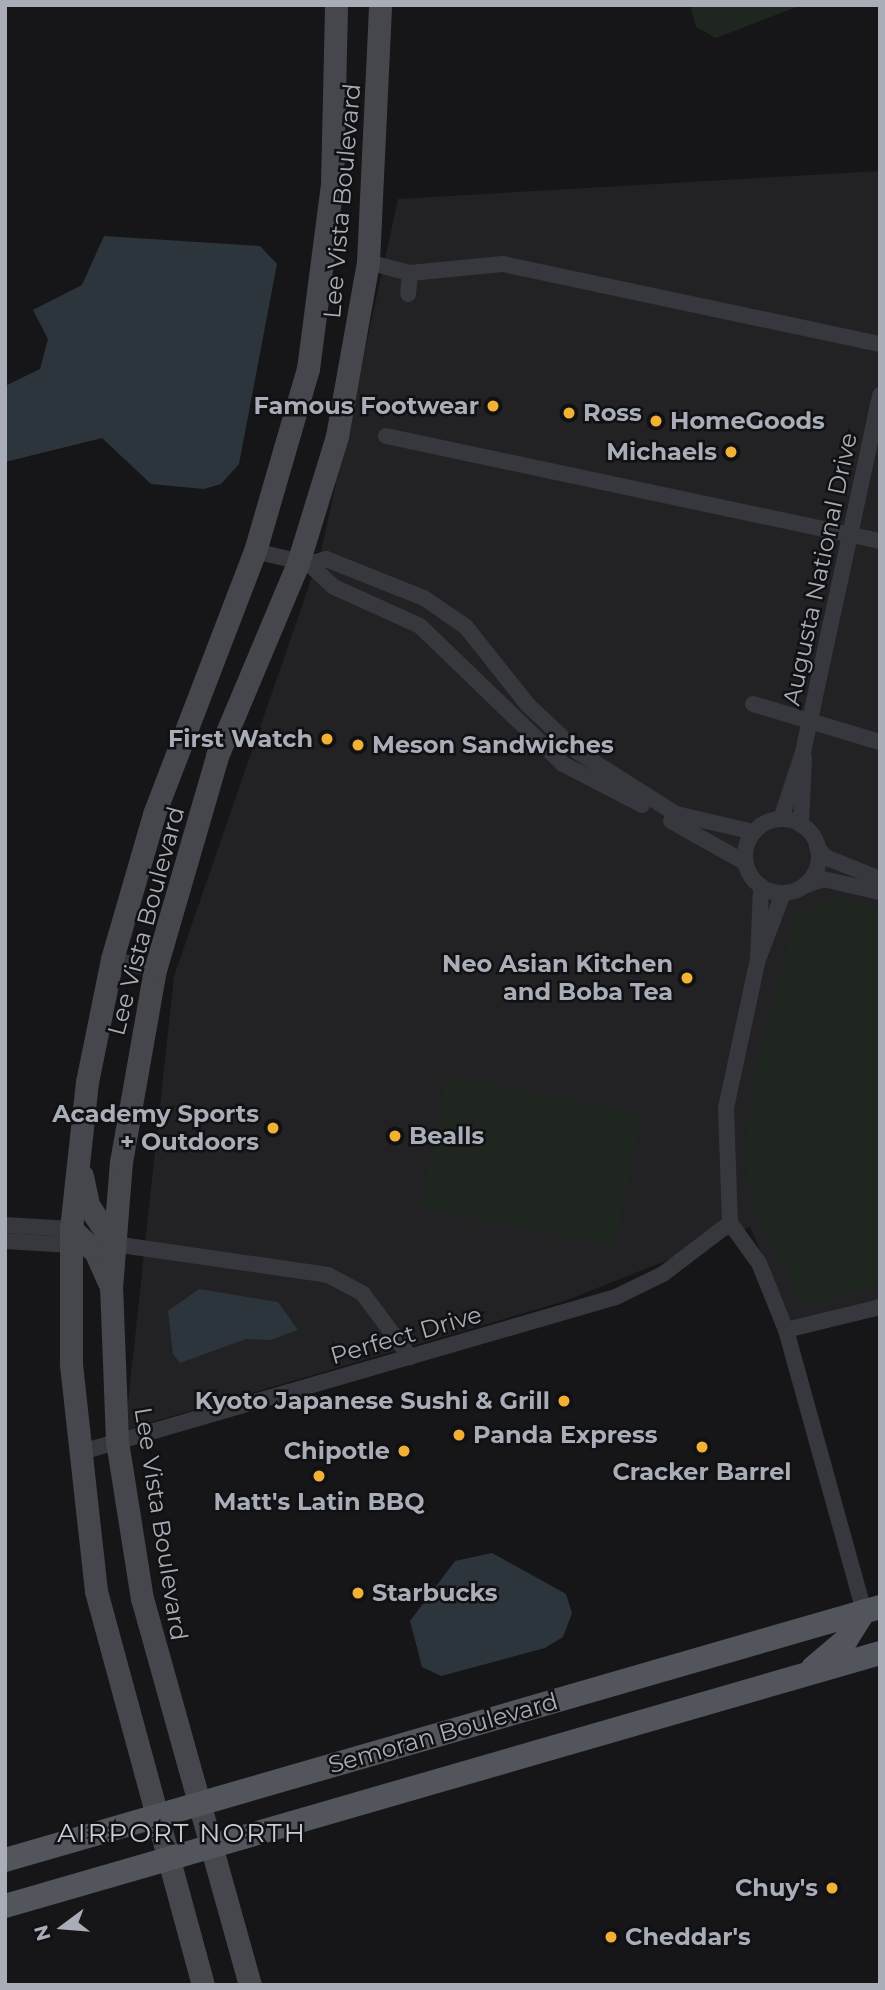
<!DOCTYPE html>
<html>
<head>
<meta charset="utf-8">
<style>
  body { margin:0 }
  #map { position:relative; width:885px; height:1990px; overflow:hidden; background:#161618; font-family:Montserrat,sans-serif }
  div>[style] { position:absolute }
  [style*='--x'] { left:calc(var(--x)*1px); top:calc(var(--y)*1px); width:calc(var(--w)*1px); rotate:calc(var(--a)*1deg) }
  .built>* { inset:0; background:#222225 }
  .green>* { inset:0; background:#1e261f; transform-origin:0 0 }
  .water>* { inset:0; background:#2c353c }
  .street>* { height:16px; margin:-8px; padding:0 8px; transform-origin:8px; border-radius:8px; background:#37383d }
  .street>.ring { margin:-8px; padding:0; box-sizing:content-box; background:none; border:16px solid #37383d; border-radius:50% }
  .secondary>* { height:23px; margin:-11.5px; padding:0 11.5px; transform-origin:11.5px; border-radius:11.5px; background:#45474d }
  .primary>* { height:24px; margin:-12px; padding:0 12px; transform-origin:12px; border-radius:12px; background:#53555c }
  .dots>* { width:19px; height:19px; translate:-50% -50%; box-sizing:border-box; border:4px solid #111113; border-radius:50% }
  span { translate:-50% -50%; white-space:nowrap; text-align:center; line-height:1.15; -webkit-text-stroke:5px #111113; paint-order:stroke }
  .street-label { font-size:24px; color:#a8adb8 }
  .poi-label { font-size:24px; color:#a8adb8; font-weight:700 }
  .right { translate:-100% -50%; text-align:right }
  .left { translate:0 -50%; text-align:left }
  .neighbourhood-label { font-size:26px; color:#c9ccd4; letter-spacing:2px }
  .frame { position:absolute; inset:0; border:7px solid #a8adb8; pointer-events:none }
  .north { position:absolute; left:28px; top:1892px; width:70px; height:70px; -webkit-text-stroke:5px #111113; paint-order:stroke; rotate:254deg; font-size:19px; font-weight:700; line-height:28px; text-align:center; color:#a8adb8 }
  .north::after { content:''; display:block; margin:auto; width:24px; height:32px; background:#a8adb8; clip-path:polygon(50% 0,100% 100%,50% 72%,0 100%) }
</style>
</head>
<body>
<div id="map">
  <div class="built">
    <div style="clip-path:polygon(880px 171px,880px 1300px,792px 1323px,750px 1227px,565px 1301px,125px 1430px,174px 976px,321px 551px,398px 199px)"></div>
  </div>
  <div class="green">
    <div style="clip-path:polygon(690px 5px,802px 5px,716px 38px,696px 27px)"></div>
    <div style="clip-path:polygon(832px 897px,880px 907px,880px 1286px,820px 1301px,808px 1310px,755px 1211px,744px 1158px,756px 1067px,794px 919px)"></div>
    <div style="left:446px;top:1076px;width:199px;height:135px;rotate:11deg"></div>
  </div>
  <div class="water">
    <div style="clip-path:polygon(104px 236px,260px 246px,277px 264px,239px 464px,221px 484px,204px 489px,151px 484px,102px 438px,5px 462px,5px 386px,40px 369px,48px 339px,33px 310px,82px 285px)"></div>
    <div style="clip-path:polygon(199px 1289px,278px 1302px,298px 1330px,270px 1340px,246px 1339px,180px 1363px,173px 1354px,168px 1311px)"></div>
    <div style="clip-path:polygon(492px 1553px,566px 1594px,572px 1613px,563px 1637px,545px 1648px,441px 1676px,422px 1667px,410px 1621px,455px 1561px)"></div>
  </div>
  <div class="street">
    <div style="--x:368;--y:262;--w:43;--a:14.7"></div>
    <div style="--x:410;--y:273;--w:21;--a:95"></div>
    <div style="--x:410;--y:273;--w:93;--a:-5.5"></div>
    <div style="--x:503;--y:264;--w:385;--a:12"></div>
    <div style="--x:386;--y:436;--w:505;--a:12"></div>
    <div style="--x:255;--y:551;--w:56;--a:13.5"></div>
    <div style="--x:309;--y:564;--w:18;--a:-16"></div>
    <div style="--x:326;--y:559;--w:105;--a:21.7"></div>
    <div style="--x:424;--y:598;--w:51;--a:34.6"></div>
    <div style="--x:466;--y:627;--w:100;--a:51.5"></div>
    <div style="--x:528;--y:705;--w:69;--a:43.2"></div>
    <div style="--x:578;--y:752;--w:116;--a:32.3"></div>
    <div style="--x:676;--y:814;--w:80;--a:13"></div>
    <div style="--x:309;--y:564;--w:34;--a:43"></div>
    <div style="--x:334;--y:587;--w:94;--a:24.4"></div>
    <div style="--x:420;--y:626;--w:199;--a:44"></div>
    <div style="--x:563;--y:764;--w:89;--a:27.4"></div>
    <div style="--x:753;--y:704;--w:133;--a:16.7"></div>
    <div style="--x:781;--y:819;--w:71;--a:-71.8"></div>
    <div style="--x:803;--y:752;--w:365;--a:-77.8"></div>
    <div class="ring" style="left:745px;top:819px;width:58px;height:58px"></div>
    <div style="--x:671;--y:821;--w:86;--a:29.2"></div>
    <div style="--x:801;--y:825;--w:67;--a:-87.4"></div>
    <div style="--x:817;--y:847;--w:13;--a:51"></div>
    <div style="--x:825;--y:857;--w:59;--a:21.8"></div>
    <div style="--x:804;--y:886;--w:20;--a:-20"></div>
    <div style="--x:823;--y:879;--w:58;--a:12.8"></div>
    <div style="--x:759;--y:957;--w:68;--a:-69.4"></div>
    <div style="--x:112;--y:959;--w:44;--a:14.3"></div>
    <div style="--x:730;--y:1223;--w:49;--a:54.1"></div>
    <div style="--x:759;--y:1263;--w:72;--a:68.1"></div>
    <div style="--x:786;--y:1330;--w:292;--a:74.5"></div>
    <div style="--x:730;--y:1223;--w:115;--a:-92"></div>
    <div style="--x:726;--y:1108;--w:152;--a:-77.9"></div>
    <div style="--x:758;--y:959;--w:73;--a:-87.6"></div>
    <div style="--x:5;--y:1225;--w:66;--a:3.5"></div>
    <div style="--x:5;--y:1241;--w:66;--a:3.5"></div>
    <div style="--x:114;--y:1244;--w:216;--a:8.2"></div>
    <div style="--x:328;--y:1275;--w:40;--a:28"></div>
    <div style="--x:363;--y:1294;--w:79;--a:53.3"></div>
    <div style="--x:786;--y:1330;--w:97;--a:-13.7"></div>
    <div style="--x:78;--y:1453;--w:560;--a:-16.17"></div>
    <div style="--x:616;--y:1297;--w:52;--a:-26.1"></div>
    <div style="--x:663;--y:1274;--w:84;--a:-37.3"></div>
  </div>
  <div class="secondary">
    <div style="--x:82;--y:1176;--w:30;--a:78"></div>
    <div style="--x:88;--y:1205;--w:47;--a:56.3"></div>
    <div style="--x:71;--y:1229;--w:33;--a:43"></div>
    <div style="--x:95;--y:1251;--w:34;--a:66"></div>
    <div style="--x:203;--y:1985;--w:408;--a:-105.2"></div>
    <div style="--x:96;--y:1591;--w:229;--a:-96.3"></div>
    <div style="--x:71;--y:1363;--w:134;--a:-90"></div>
    <div style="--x:71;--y:1229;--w:148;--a:-83.8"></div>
    <div style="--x:87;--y:1082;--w:126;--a:-78.5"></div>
    <div style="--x:112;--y:959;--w:151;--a:-73.8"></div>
    <div style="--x:154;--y:814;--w:282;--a:-69"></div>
    <div style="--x:255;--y:551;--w:190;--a:-73.8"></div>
    <div style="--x:308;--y:369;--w:187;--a:-82.6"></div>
    <div style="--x:332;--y:184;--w:179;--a:-88.7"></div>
    <div style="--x:250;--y:1985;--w:401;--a:-105.6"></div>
    <div style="--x:142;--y:1599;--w:160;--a:-99"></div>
    <div style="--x:117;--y:1441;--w:153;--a:-92.2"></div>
    <div style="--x:111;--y:1288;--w:126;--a:-85.5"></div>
    <div style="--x:121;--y:1162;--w:195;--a:-80"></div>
    <div style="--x:155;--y:970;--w:223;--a:-73.8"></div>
    <div style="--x:217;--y:756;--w:209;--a:-67.2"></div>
    <div style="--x:298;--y:563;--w:133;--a:-72.9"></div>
    <div style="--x:337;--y:436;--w:177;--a:-79.9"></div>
    <div style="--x:368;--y:262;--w:257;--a:-87.3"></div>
  </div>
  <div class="primary">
    <div style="--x:813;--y:1668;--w:43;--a:-40.3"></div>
    <div style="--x:846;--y:1640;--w:34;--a:-58"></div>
    <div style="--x:5;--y:1860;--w:911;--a:-16.13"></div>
    <div style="--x:5;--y:1906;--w:911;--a:-16.13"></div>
  </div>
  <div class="dots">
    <div style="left:493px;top:406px;background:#f2b134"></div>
    <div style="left:569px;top:413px;background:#f2b134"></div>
    <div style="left:656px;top:421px;background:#f2b134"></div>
    <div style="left:731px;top:452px;background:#f2b134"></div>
    <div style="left:327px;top:739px;background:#f2b134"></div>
    <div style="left:358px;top:745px;background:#f2b134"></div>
    <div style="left:687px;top:978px;background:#f2b134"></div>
    <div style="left:273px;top:1128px;background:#f2b134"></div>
    <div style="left:395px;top:1136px;background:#f2b134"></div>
    <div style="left:564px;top:1401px;background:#f2b134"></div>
    <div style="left:459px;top:1435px;background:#f2b134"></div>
    <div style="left:702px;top:1447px;background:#f2b134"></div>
    <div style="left:404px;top:1451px;background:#f2b134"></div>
    <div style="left:319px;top:1476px;background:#f2b134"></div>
    <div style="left:358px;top:1593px;background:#f2b134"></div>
    <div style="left:832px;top:1888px;background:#f2b134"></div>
    <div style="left:611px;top:1937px;background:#f2b134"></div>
  </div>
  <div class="street-label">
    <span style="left:342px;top:201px;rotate:-85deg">Lee Vista Boulevard</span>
    <span style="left:820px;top:569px;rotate:-78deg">Augusta National Drive</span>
    <span style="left:146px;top:921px;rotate:-75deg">Lee Vista Boulevard</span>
    <span style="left:406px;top:1335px;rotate:-16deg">Perfect Drive</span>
    <span style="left:161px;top:1524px;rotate:81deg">Lee Vista Boulevard</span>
    <span style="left:443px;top:1733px;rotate:-16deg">Semoran Boulevard</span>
  </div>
  <div class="poi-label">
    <span class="right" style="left:479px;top:406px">Famous Footwear</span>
    <span class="left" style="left:583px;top:413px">Ross</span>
    <span class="left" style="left:670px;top:421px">HomeGoods</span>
    <span class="right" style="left:717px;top:452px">Michaels</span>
    <span class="right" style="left:313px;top:739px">First Watch</span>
    <span class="left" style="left:372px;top:745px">Meson Sandwiches</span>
    <span class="right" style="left:673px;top:978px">Neo Asian Kitchen<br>and Boba Tea</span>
    <span class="right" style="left:259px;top:1128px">Academy Sports<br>+ Outdoors</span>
    <span class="left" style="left:409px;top:1136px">Bealls</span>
    <span class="right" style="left:550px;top:1401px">Kyoto Japanese Sushi &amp; Grill</span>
    <span class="left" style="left:473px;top:1435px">Panda Express</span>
    <span class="right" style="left:390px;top:1451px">Chipotle</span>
    <span style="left:702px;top:1472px">Cracker Barrel</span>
    <span style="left:319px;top:1502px">Matt's Latin BBQ</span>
    <span class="left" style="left:372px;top:1593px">Starbucks</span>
    <span class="right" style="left:818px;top:1888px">Chuy's</span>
    <span class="left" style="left:625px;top:1937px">Cheddar's</span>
  </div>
  <div class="neighbourhood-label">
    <span style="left:182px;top:1834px">AIRPORT NORTH</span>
  </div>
  <div class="frame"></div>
  <div class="north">N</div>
</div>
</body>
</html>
